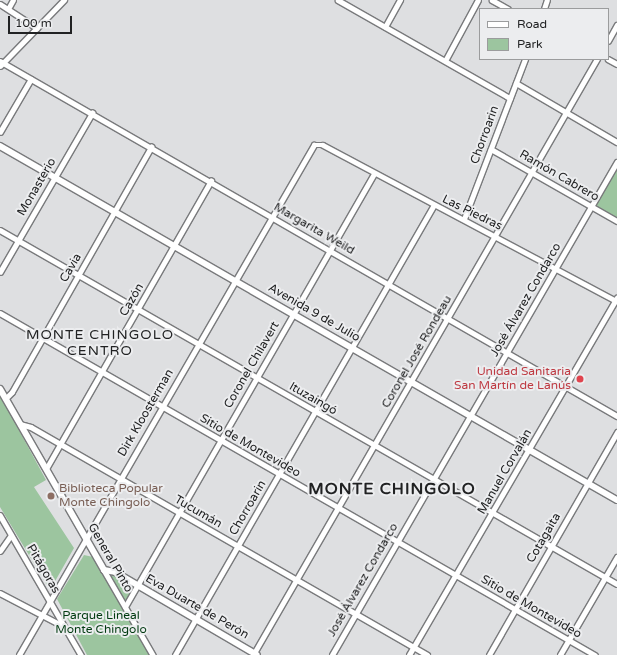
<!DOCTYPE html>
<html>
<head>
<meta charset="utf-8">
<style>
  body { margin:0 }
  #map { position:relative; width:617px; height:655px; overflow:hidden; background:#dedfe1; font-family:"Varela Round",sans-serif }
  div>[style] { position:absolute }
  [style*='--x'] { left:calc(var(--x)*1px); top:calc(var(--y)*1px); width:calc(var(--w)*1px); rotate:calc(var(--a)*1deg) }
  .green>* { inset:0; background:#9cc59f }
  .roads { filter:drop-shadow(1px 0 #797a7c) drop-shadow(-1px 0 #797a7c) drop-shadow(0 1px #797a7c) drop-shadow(0 -1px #797a7c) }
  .minor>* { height:4.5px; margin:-2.25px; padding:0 2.25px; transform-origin:2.25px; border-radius:2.25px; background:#fff }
  .tertiary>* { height:5.5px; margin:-2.75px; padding:0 2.75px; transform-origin:2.75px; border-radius:2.75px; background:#fff }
  .secondary>* { height:6px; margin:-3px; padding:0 3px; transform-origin:3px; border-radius:3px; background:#fff }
  .dots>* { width:11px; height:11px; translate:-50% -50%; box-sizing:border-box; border:2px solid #ecedef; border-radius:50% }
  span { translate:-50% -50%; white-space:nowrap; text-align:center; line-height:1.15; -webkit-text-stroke:4px #ecedef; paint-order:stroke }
  .street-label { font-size:12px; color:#212223 }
  .health-label { font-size:12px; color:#be3a42 }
  .right { translate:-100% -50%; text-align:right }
  .education-label { font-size:12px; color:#785e54 }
  .left { translate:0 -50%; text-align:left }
  .park-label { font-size:12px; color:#013a10 }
  .quarter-label { font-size:14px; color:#212223; letter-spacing:1px }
  .district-label { font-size:16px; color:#212223; font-weight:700; letter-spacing:1px }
  .legend { position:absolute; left:479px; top:8px; width:130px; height:52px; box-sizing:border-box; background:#ecedef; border:1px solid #9b9c9d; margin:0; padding:5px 7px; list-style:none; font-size:12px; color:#212223 }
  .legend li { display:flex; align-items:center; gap:8px; height:20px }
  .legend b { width:20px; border:1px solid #9b9c9d }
  .scale { position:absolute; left:8px; top:16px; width:64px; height:18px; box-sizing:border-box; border:2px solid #212223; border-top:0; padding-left:5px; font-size:12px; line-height:14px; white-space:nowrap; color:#212223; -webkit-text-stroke:3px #ecedef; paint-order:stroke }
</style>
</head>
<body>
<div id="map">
  <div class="green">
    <div style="clip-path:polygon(617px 162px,617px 221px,591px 206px)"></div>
    <div style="clip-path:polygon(0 395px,46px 480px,34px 487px,74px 548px,50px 590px,0 507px)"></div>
    <div style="clip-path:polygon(84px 555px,93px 557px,152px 655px,87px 655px,57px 599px)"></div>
    <div style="clip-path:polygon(104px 570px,138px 585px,125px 607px)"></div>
  </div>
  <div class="roads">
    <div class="minor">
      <div style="--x:338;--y:0;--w:198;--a:29.7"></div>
      <div style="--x:492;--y:0;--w:18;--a:29"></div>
      <div style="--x:0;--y:4;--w:44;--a:33"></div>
      <div style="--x:8;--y:9;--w:10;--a:-61"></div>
      <div style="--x:544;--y:9;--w:9;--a:-72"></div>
      <div style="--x:385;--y:27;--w:31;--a:-61"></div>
      <div style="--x:608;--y:41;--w:18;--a:-61"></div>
      <div style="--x:608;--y:59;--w:10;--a:29"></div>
      <div style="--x:0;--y:61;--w:712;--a:29.91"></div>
      <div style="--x:445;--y:61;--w:69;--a:-61.6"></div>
      <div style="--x:0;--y:66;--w:92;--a:-45.9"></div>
      <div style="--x:516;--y:83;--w:117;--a:30.3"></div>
      <div style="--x:0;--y:132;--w:61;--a:-59.7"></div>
      <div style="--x:491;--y:149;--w:145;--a:29.7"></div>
      <div style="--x:464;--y:219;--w:171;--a:-69.1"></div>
      <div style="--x:0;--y:230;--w:711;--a:29.84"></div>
      <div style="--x:0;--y:272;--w:184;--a:-59.9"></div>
      <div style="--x:0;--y:313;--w:686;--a:29.89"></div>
      <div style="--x:6;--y:398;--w:8;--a:-45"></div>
      <div style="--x:12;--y:392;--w:282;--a:-60.4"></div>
      <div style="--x:20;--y:424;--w:11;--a:15"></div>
      <div style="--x:31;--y:427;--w:457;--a:29.9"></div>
      <div style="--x:46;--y:469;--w:332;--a:-60.2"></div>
      <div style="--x:0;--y:515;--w:162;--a:59.9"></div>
      <div style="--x:0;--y:551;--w:19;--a:-55"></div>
      <div style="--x:104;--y:570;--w:98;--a:60"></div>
      <div style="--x:0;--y:593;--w:73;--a:27.6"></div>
      <div style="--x:125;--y:607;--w:499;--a:-60.1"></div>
      <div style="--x:19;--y:655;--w:589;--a:-59.95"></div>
      <div style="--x:314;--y:145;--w:9;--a:0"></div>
      <div style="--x:323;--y:145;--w:333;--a:28"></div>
      <div style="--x:175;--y:655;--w:519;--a:-60.08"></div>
      <div style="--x:253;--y:655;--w:688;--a:-60.01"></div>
      <div style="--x:332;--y:655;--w:569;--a:-59.97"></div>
      <div style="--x:409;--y:655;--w:413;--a:-59.8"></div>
      <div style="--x:489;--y:655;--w:257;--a:-60.1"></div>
      <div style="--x:560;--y:655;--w:113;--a:-59.8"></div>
    </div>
    <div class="tertiary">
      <div style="--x:0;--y:146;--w:711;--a:29.84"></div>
    </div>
    <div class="secondary">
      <div style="--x:0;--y:389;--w:209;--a:60.1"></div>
      <div style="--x:104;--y:570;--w:11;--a:10"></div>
      <div style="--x:115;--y:572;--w:164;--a:30.3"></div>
    </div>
  </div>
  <div class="dots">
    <div style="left:580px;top:379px;background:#e0444e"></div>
    <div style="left:51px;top:496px;background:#8d6e63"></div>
  </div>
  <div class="street-label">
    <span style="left:485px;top:135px;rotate:-70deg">Chorroarin</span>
    <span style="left:559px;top:176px;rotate:30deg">Ramón Cabrero</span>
    <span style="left:37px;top:187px;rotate:-60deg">Monasterio</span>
    <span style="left:472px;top:213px;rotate:26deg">Las Piedras</span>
    <span style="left:314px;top:229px;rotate:30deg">Margarita Weild</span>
    <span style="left:71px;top:268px;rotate:-60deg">Cavia</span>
    <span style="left:132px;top:300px;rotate:-60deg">Cazón</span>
    <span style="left:526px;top:300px;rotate:-60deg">José Álvarez Condarco</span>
    <span style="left:314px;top:313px;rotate:30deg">Avenida 9 de Julio</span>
    <span style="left:417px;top:352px;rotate:-60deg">Coronel José Rondeau</span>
    <span style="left:252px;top:365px;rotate:-60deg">Coronel Chilavert</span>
    <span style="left:313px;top:399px;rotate:30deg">Ituzaingó</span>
    <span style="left:146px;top:413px;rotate:-60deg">Dirk Kloosterman</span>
    <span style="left:250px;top:446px;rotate:30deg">Sitio de Montevideo</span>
    <span style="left:505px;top:472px;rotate:-60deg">Manuel Corvalán</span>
    <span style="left:248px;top:508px;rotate:-60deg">Chorroarin</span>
    <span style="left:198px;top:512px;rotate:30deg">Tucumán</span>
    <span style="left:544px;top:538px;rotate:-60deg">Cotagaita</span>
    <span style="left:110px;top:558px;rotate:60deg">General Pinto</span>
    <span style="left:43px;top:569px;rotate:60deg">Pitágoras</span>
    <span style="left:363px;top:580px;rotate:-60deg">José Álvarez Condarco</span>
    <span style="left:197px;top:607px;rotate:30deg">Eva Duarte de Perón</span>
    <span style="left:531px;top:607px;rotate:30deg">Sitio de Montevideo</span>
  </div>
  <div class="health-label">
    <span class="right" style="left:571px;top:379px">Unidad Sanitaria<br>San Martín de Lanús</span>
  </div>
  <div class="education-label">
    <span class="left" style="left:59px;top:496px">Biblioteca Popular<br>Monte Chingolo</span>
  </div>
  <div class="park-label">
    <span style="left:101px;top:623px">Parque Lineal<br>Monte Chingolo</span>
  </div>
  <div class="quarter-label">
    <span style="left:100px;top:343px">MONTE CHINGOLO<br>CENTRO</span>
  </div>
  <div class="district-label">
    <span style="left:392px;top:489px">MONTE CHINGOLO</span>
  </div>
  <ul class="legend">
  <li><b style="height:5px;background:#fff"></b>Road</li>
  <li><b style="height:11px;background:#9cc59f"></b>Park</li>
  </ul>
  <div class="scale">100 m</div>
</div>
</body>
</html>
